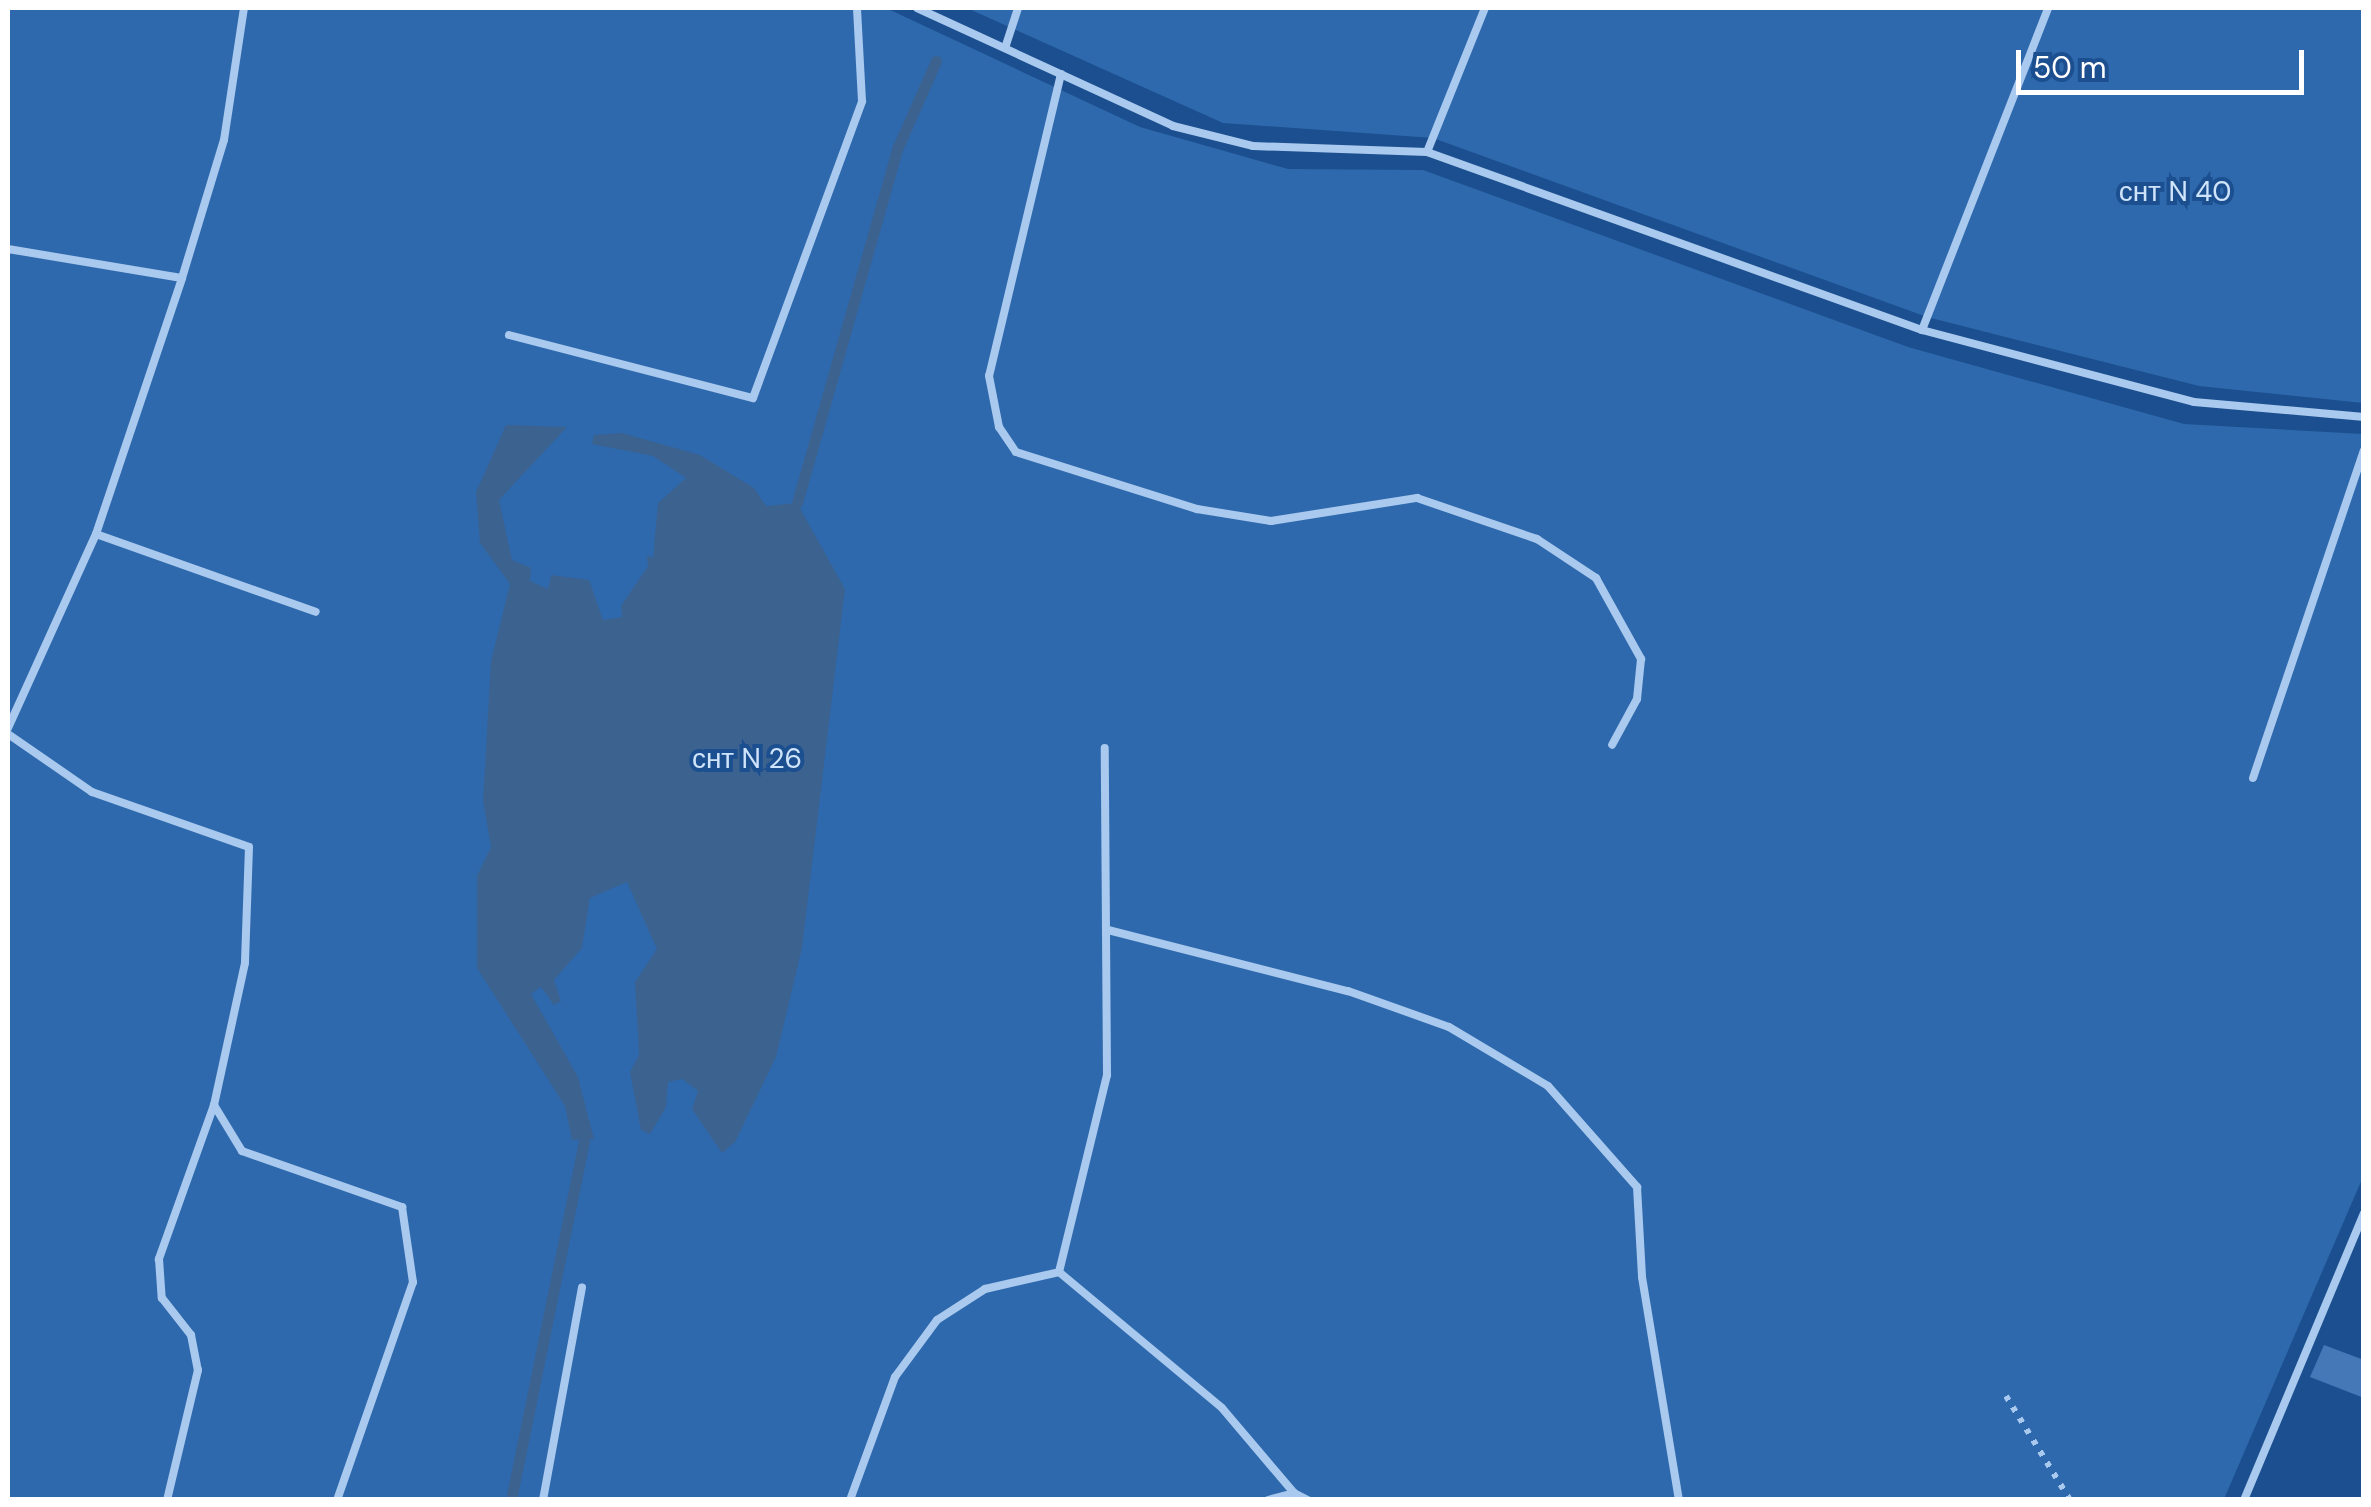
<!DOCTYPE html>
<html>
<head>
<meta charset="utf-8">
<style>
  body { margin:0 }
  #map { position:relative; width:2371px; height:1507px; overflow:hidden; background:#1b4f8f; font-family:"DM Sans",sans-serif }
  div>[style] { position:absolute }
  [style*='--x'] { left:calc(var(--x)*1px); top:calc(var(--y)*1px); width:calc(var(--w)*1px); rotate:calc(var(--a)*1deg) }
  .green>* { inset:0; background:#2e69ad }
  .water>* { inset:0; background:#3c6290 }
  .stream>* { height:11px; margin:-5.5px; padding:0 5.5px; transform-origin:5.5px; border-radius:5.5px; background:#3c6290 }
  .building>* { inset:0; background:#4478b7 }
  .path>* { height:6px; margin-top:-3px; transform-origin:0; background:repeating-linear-gradient(90deg,#a9c9ee 0 5px,transparent 0 13px) }
  .lane>* { height:8px; margin:-4px; padding:0 4px; transform-origin:4px; border-radius:4px; background:#a9c9ee }
  span { translate:-50% -50%; white-space:nowrap; text-align:center; line-height:1.15; -webkit-text-stroke:8px #1b4f8f; paint-order:stroke }
  .park-label { font-size:28px; color:#cfe3fa }
  .frame { position:absolute; inset:0; border:10px solid #fff; pointer-events:none }
  .scale { position:absolute; left:2016px; top:50px; width:288px; height:45px; box-sizing:border-box; border:5px solid #fff; border-top:0; padding-left:12px; font-size:30px; line-height:35px; white-space:nowrap; color:#fff; -webkit-text-stroke:8px #1b4f8f; paint-order:stroke }
</style>
</head>
<body>
<div id="map">
  <div class="green">
    <div style="clip-path:polygon(8px 8px,886px 8px,1140px 127px,1288px 169px,1423px 170px,1908px 347px,2184px 424px,2363px 434px,2363px 1177px,2224px 1499px,8px 1500px)"></div>
    <div style="clip-path:polygon(967px 8px,2363px 8px,2363px 403px,2199px 386px,1927px 317px,1433px 138px,1223px 123px)"></div>
  </div>
  <div class="water">
    <div style="clip-path:polygon(506px 425px,567px 427px,499px 500px,512px 560px,531px 568px,530px 581px,548px 589px,551px 575px,589px 580px,603px 620px,622px 617px,621px 606px,648px 566px,647px 555px,653px 558px,658px 503px,686px 478px,653px 456px,592px 444px,594px 435px,622px 433px,700px 455px,754px 488px,766px 506px,797px 503px,845px 589px,802px 948px,776px 1057px,735px 1142px,722px 1153px,692px 1109px,698px 1091px,682px 1079px,668px 1082px,666px 1107px,650px 1134px,641px 1130px,630px 1072px,639px 1055px,635px 982px,657px 949px,627px 882px,590px 898px,582px 948px,554px 980px,561px 1001px,554px 1005px,541px 987px,531px 994px,578px 1077px,594px 1139px,572px 1140px,565px 1106px,477px 968px,477px 876px,491px 847px,483px 801px,491px 661px,510px 584px,480px 543px,476px 492px)"></div>
  </div>
  <div class="stream">
    <div style="--x:797;--y:503;--w:370;--a:-74.2"></div>
    <div style="--x:898;--y:147;--w:94;--a:-66.2"></div>
    <div style="--x:511;--y:1500;--w:366;--a:-78.5"></div>
  </div>
  <div class="building">
    <div style="clip-path:polygon(2324px 1345px,2364px 1360px,2364px 1398px,2310px 1377px)"></div>
  </div>
  <div class="path">
    <div style="--x:2006;--y:1396;--w:122;--a:58.4"></div>
  </div>
  <div class="lane">
    <div style="--x:917;--y:8;--w:282;--a:24.7"></div>
    <div style="--x:1173;--y:126;--w:82;--a:14"></div>
    <div style="--x:1253;--y:146;--w:174;--a:2"></div>
    <div style="--x:1427;--y:152;--w:526;--a:19.78"></div>
    <div style="--x:1922;--y:330;--w:281;--a:14.8"></div>
    <div style="--x:2194;--y:402;--w:171;--a:5"></div>
    <div style="--x:1006;--y:45;--w:39;--a:-72"></div>
    <div style="--x:1061;--y:74;--w:310;--a:103.4"></div>
    <div style="--x:989;--y:376;--w:52;--a:78.9"></div>
    <div style="--x:999;--y:427;--w:30;--a:56"></div>
    <div style="--x:1016;--y:452;--w:190;--a:17.5"></div>
    <div style="--x:1197;--y:509;--w:75;--a:9.2"></div>
    <div style="--x:1271;--y:521;--w:148;--a:-9"></div>
    <div style="--x:1417;--y:498;--w:127;--a:18.9"></div>
    <div style="--x:1537;--y:539;--w:71;--a:33.5"></div>
    <div style="--x:1596;--y:578;--w:93;--a:60.9"></div>
    <div style="--x:1641;--y:659;--w:40;--a:95.7"></div>
    <div style="--x:1637;--y:699;--w:52;--a:118.5"></div>
    <div style="--x:1427;--y:152;--w:155;--a:-68.1"></div>
    <div style="--x:8;--y:249;--w:176;--a:9.5"></div>
    <div style="--x:1922;--y:330;--w:346;--a:-68.6"></div>
    <div style="--x:509;--y:335;--w:252;--a:14.5"></div>
    <div style="--x:753;--y:398;--w:316;--a:-69.8"></div>
    <div style="--x:862;--y:101;--w:93;--a:-93.1"></div>
    <div style="--x:96;--y:534;--w:233;--a:19.5"></div>
    <div style="--x:8;--y:728;--w:213;--a:-65.6"></div>
    <div style="--x:96;--y:534;--w:270;--a:-71.4"></div>
    <div style="--x:182;--y:278;--w:144;--a:-73.1"></div>
    <div style="--x:224;--y:140;--w:134;--a:-81.4"></div>
    <div style="--x:8;--y:734;--w:102;--a:34.6"></div>
    <div style="--x:92;--y:792;--w:166;--a:19.3"></div>
    <div style="--x:249;--y:847;--w:116;--a:92"></div>
    <div style="--x:245;--y:963;--w:145;--a:102.3"></div>
    <div style="--x:214;--y:1105;--w:164;--a:109.7"></div>
    <div style="--x:159;--y:1259;--w:39;--a:86"></div>
    <div style="--x:162;--y:1298;--w:47;--a:51.9"></div>
    <div style="--x:191;--y:1335;--w:36;--a:79"></div>
    <div style="--x:198;--y:1370;--w:134;--a:103.4"></div>
    <div style="--x:2253;--y:778;--w:346;--a:-71.3"></div>
    <div style="--x:1108;--y:930;--w:248;--a:14.3"></div>
    <div style="--x:1348;--y:991;--w:107;--a:19.6"></div>
    <div style="--x:1449;--y:1027;--w:115;--a:30.8"></div>
    <div style="--x:1548;--y:1086;--w:135;--a:48.6"></div>
    <div style="--x:1637;--y:1187;--w:90;--a:86.8"></div>
    <div style="--x:1642;--y:1277;--w:226;--a:80.6"></div>
    <div style="--x:214;--y:1105;--w:54;--a:58.7"></div>
    <div style="--x:242;--y:1151;--w:170;--a:19.3"></div>
    <div style="--x:402;--y:1207;--w:76;--a:81.7"></div>
    <div style="--x:413;--y:1282;--w:231;--a:109.2"></div>
    <div style="--x:1059;--y:1272;--w:203;--a:-76.3"></div>
    <div style="--x:1107;--y:1075;--w:327;--a:-90.4"></div>
    <div style="--x:543;--y:1500;--w:216;--a:-79.6"></div>
    <div style="--x:850;--y:1500;--w:131;--a:-69.9"></div>
    <div style="--x:895;--y:1377;--w:71;--a:-53.6"></div>
    <div style="--x:937;--y:1320;--w:57;--a:-32.9"></div>
    <div style="--x:985;--y:1289;--w:76;--a:-12.9"></div>
    <div style="--x:1059;--y:1272;--w:212;--a:39.8"></div>
    <div style="--x:1222;--y:1408;--w:111;--a:49.7"></div>
    <div style="--x:1268;--y:1500;--w:27;--a:-15"></div>
    <div style="--x:1294;--y:1493;--w:16;--a:27"></div>
    <div style="--x:2244;--y:1500;--w:311;--a:-67.3"></div>
  </div>
  <div class="park-label">
    <span style="left:2175px;top:192px">снт N 40</span>
    <span style="left:747px;top:759px">снт N 26</span>
  </div>
  <div class="frame"></div>
  <div class="scale">50 m</div>
</div>
</body>
</html>
